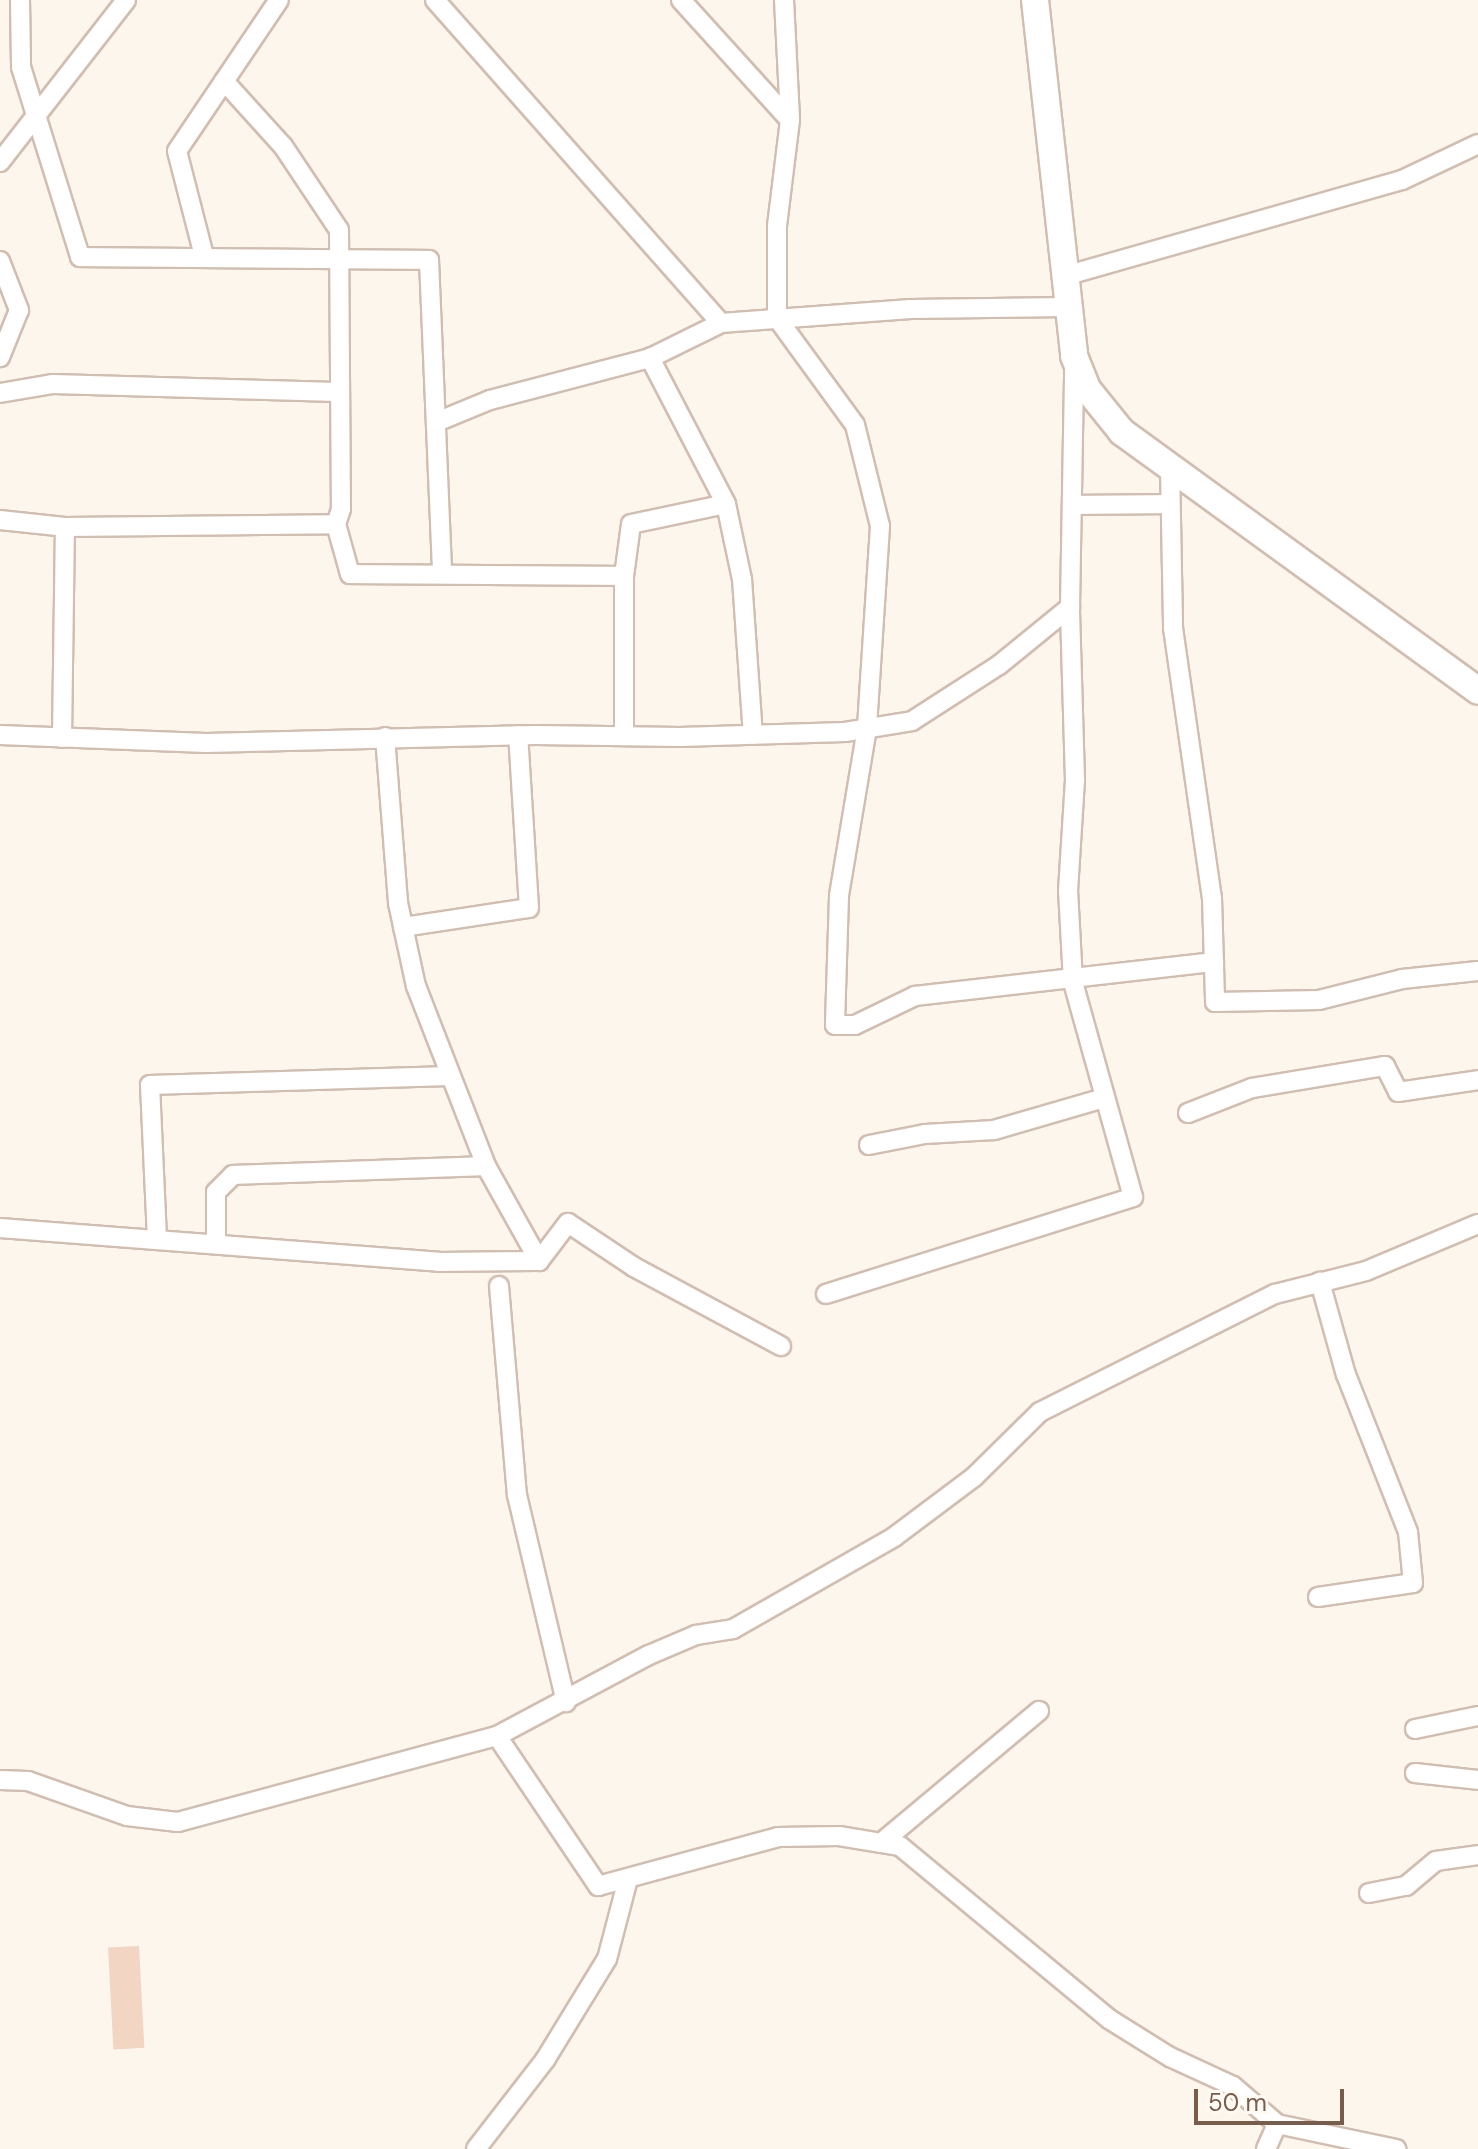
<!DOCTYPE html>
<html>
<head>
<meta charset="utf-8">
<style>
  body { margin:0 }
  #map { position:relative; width:1478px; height:2149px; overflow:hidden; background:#fdf6ec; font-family:"DM Sans",sans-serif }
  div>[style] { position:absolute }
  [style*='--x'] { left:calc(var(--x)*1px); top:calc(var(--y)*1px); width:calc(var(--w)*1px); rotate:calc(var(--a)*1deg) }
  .building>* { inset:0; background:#f3d5c3; transform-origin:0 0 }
  .roads { filter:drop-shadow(2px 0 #d1beb0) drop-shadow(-2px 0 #d1beb0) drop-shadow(0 2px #d1beb0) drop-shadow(0 -2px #d1beb0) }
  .minor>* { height:18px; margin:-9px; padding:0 9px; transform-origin:9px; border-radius:9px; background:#fff }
  .secondary>* { height:26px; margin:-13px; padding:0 13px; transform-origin:13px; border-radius:13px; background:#fff }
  span { translate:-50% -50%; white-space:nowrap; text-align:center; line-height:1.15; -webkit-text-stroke:8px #fffaf3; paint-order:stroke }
  .scale { position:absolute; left:1194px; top:2089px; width:150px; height:36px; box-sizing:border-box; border:4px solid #7a5c4d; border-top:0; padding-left:10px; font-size:24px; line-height:28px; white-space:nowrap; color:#7a5c4d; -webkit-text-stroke:6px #fffaf3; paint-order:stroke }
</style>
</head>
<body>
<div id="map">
  <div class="building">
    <div style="left:139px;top:1946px;width:102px;height:31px;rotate:87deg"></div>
  </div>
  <div class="roads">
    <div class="minor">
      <div style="--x:20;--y:0;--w:67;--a:89.1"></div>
      <div style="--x:21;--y:67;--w:199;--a:72.7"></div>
      <div style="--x:80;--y:257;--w:349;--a:0.5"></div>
      <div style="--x:429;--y:260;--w:313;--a:87.6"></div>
      <div style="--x:435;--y:0;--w:431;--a:48.5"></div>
      <div style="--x:721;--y:323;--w:190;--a:-4.2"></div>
      <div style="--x:910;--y:309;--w:158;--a:-0.7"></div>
      <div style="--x:681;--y:0;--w:162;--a:47.8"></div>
      <div style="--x:784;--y:0;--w:120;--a:87.1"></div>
      <div style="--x:790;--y:120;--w:107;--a:97"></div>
      <div style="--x:777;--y:226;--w:92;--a:90"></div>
      <div style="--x:777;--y:318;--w:132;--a:53.9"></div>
      <div style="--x:855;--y:425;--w:104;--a:76.1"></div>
      <div style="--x:880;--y:526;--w:202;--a:93.7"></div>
      <div style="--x:867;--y:728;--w:170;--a:99.5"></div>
      <div style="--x:839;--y:896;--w:129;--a:91.8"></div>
      <div style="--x:835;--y:1025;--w:20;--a:0"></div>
      <div style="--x:855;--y:1025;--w:67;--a:-25.8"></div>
      <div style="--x:915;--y:996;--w:301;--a:-6.5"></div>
      <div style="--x:224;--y:81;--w:88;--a:47.8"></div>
      <div style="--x:283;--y:146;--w:101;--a:56.3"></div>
      <div style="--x:339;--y:230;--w:279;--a:89.6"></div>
      <div style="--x:341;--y:509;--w:16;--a:108"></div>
      <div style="--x:336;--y:524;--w:52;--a:74.4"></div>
      <div style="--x:350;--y:574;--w:274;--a:0.4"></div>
      <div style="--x:0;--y:162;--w:205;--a:-52.1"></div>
      <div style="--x:204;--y:256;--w:108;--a:-104.4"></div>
      <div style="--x:177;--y:151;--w:182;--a:-56"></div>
      <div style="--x:0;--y:261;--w:53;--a:68.8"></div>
      <div style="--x:19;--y:310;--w:51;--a:112"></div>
      <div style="--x:1065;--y:276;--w:350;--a:-15.9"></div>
      <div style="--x:1402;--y:180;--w:84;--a:-25.3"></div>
      <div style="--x:0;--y:393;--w:54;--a:-9.6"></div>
      <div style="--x:53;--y:384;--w:284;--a:1.6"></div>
      <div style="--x:439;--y:421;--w:55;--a:-22.4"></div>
      <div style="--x:490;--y:400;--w:165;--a:-14.7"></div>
      <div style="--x:650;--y:358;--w:79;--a:-26.2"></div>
      <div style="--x:1170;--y:467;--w:161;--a:88.9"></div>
      <div style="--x:1173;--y:628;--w:273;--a:81.8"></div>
      <div style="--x:1212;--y:898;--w:104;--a:88.3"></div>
      <div style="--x:1215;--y:1002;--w:104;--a:-1.1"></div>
      <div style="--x:1319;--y:1000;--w:86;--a:-14.2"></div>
      <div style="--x:1402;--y:979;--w:76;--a:-6"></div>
      <div style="--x:726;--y:504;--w:77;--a:78"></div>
      <div style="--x:742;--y:579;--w:156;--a:86"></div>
      <div style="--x:1076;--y:505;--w:93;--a:-0.6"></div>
      <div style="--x:0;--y:520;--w:65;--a:6.1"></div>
      <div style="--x:65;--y:527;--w:271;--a:-0.6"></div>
      <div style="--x:0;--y:735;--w:206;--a:2.2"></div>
      <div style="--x:206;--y:743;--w:330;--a:-1.4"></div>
      <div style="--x:536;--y:735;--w:144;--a:0.8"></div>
      <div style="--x:680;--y:737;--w:165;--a:-1.7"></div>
      <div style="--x:845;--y:732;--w:68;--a:-9.3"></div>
      <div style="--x:912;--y:721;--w:103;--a:-32.8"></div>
      <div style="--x:999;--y:665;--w:92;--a:-39.2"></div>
      <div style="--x:1070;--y:607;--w:237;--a:-89"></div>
      <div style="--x:624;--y:736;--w:160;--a:-90"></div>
      <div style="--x:624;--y:576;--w:52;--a:-82.3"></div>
      <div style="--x:631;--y:524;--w:97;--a:-11.9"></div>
      <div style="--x:726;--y:504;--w:165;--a:-117.5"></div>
      <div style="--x:385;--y:737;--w:167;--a:85.5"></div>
      <div style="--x:398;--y:903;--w:85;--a:77.8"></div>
      <div style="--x:416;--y:986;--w:193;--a:68.7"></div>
      <div style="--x:486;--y:1166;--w:109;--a:60.8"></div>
      <div style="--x:539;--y:1261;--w:48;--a:-52.7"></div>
      <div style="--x:568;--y:1223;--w:79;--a:33.7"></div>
      <div style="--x:634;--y:1267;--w:167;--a:28.3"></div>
      <div style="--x:62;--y:738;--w:211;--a:-89.2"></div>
      <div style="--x:403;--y:927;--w:127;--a:-8.6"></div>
      <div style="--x:529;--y:908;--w:173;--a:-93.6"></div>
      <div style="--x:1188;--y:1113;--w:69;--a:-21.3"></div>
      <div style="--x:1252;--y:1088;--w:135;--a:-9.4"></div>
      <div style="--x:1385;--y:1066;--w:29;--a:63"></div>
      <div style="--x:1398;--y:1092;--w:81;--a:-8.5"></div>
      <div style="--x:869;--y:1145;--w:57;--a:-11.1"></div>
      <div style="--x:925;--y:1134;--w:69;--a:-3.3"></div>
      <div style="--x:994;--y:1130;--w:115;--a:-16.2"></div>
      <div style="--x:0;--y:1228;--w:440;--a:4.4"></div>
      <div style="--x:439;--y:1262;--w:100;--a:-0.6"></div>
      <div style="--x:157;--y:1239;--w:154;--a:-92.6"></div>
      <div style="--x:150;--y:1085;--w:299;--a:-1.7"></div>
      <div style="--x:216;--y:1243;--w:51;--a:-90"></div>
      <div style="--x:216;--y:1192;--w:24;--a:-45"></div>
      <div style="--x:233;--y:1175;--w:253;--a:-2"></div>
      <div style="--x:499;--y:1286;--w:210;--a:85.1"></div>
      <div style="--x:517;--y:1495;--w:213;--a:76.7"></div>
      <div style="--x:826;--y:1294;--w:322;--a:-17.5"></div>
      <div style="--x:1133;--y:1197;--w:223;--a:-105.6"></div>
      <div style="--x:1073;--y:982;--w:91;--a:-93.1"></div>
      <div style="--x:1068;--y:891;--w:111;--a:-86.4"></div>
      <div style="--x:1075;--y:780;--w:173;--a:-91.7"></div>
      <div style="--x:1318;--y:1597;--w:96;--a:-8.4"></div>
      <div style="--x:1413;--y:1583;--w:51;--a:-95.6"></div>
      <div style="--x:1408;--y:1532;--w:169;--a:-111.5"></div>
      <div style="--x:1346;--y:1375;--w:97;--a:-105.6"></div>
      <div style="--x:1415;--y:1729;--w:64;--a:-11.7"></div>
      <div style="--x:497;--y:1736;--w:181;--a:56"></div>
      <div style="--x:598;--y:1886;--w:187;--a:-15.2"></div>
      <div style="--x:778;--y:1837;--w:61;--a:-0.9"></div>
      <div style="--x:839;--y:1836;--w:62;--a:9.3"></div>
      <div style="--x:900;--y:1846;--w:271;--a:39.6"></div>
      <div style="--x:1109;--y:2019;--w:72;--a:31.9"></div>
      <div style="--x:1170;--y:2057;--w:69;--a:24.7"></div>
      <div style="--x:1233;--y:2086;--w:58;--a:40.8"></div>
      <div style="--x:1277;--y:2124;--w:122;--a:11.9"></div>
      <div style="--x:1415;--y:1773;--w:63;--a:6.3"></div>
      <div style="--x:0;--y:1780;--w:28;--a:2"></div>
      <div style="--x:28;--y:1781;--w:105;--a:19.5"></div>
      <div style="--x:127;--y:1816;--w:51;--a:6.7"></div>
      <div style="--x:178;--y:1822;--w:330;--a:-15.1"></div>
      <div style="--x:497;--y:1736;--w:172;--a:-28.1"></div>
      <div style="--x:649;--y:1655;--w:51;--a:-23.1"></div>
      <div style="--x:696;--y:1635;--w:37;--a:-9"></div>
      <div style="--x:733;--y:1629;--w:185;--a:-29.7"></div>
      <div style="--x:894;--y:1537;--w:100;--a:-36.9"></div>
      <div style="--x:974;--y:1477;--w:93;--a:-44.6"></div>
      <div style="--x:1040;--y:1412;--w:263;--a:-26.7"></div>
      <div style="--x:1275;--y:1294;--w:94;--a:-14.2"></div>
      <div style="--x:1366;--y:1271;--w:121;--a:-22.8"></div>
      <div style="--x:881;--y:1843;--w:206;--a:-39.9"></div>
      <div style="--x:1369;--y:1893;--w:38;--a:-11"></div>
      <div style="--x:1406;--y:1886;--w:39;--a:-40"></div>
      <div style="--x:1436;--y:1861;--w:42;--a:-8.1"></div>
      <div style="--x:476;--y:2149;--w:113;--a:-52.2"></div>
      <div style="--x:545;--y:2060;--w:119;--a:-58.5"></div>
      <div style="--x:607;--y:1959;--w:83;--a:-75.3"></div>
      <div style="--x:1266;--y:2149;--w:27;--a:-66"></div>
    </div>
    <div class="secondary">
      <div style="--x:1035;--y:0;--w:358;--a:83.7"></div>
      <div style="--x:1074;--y:356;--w:37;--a:68"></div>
      <div style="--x:1088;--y:390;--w:54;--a:51"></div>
      <div style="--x:1122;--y:432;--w:440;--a:36"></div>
    </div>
  </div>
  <div class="scale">50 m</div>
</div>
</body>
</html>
